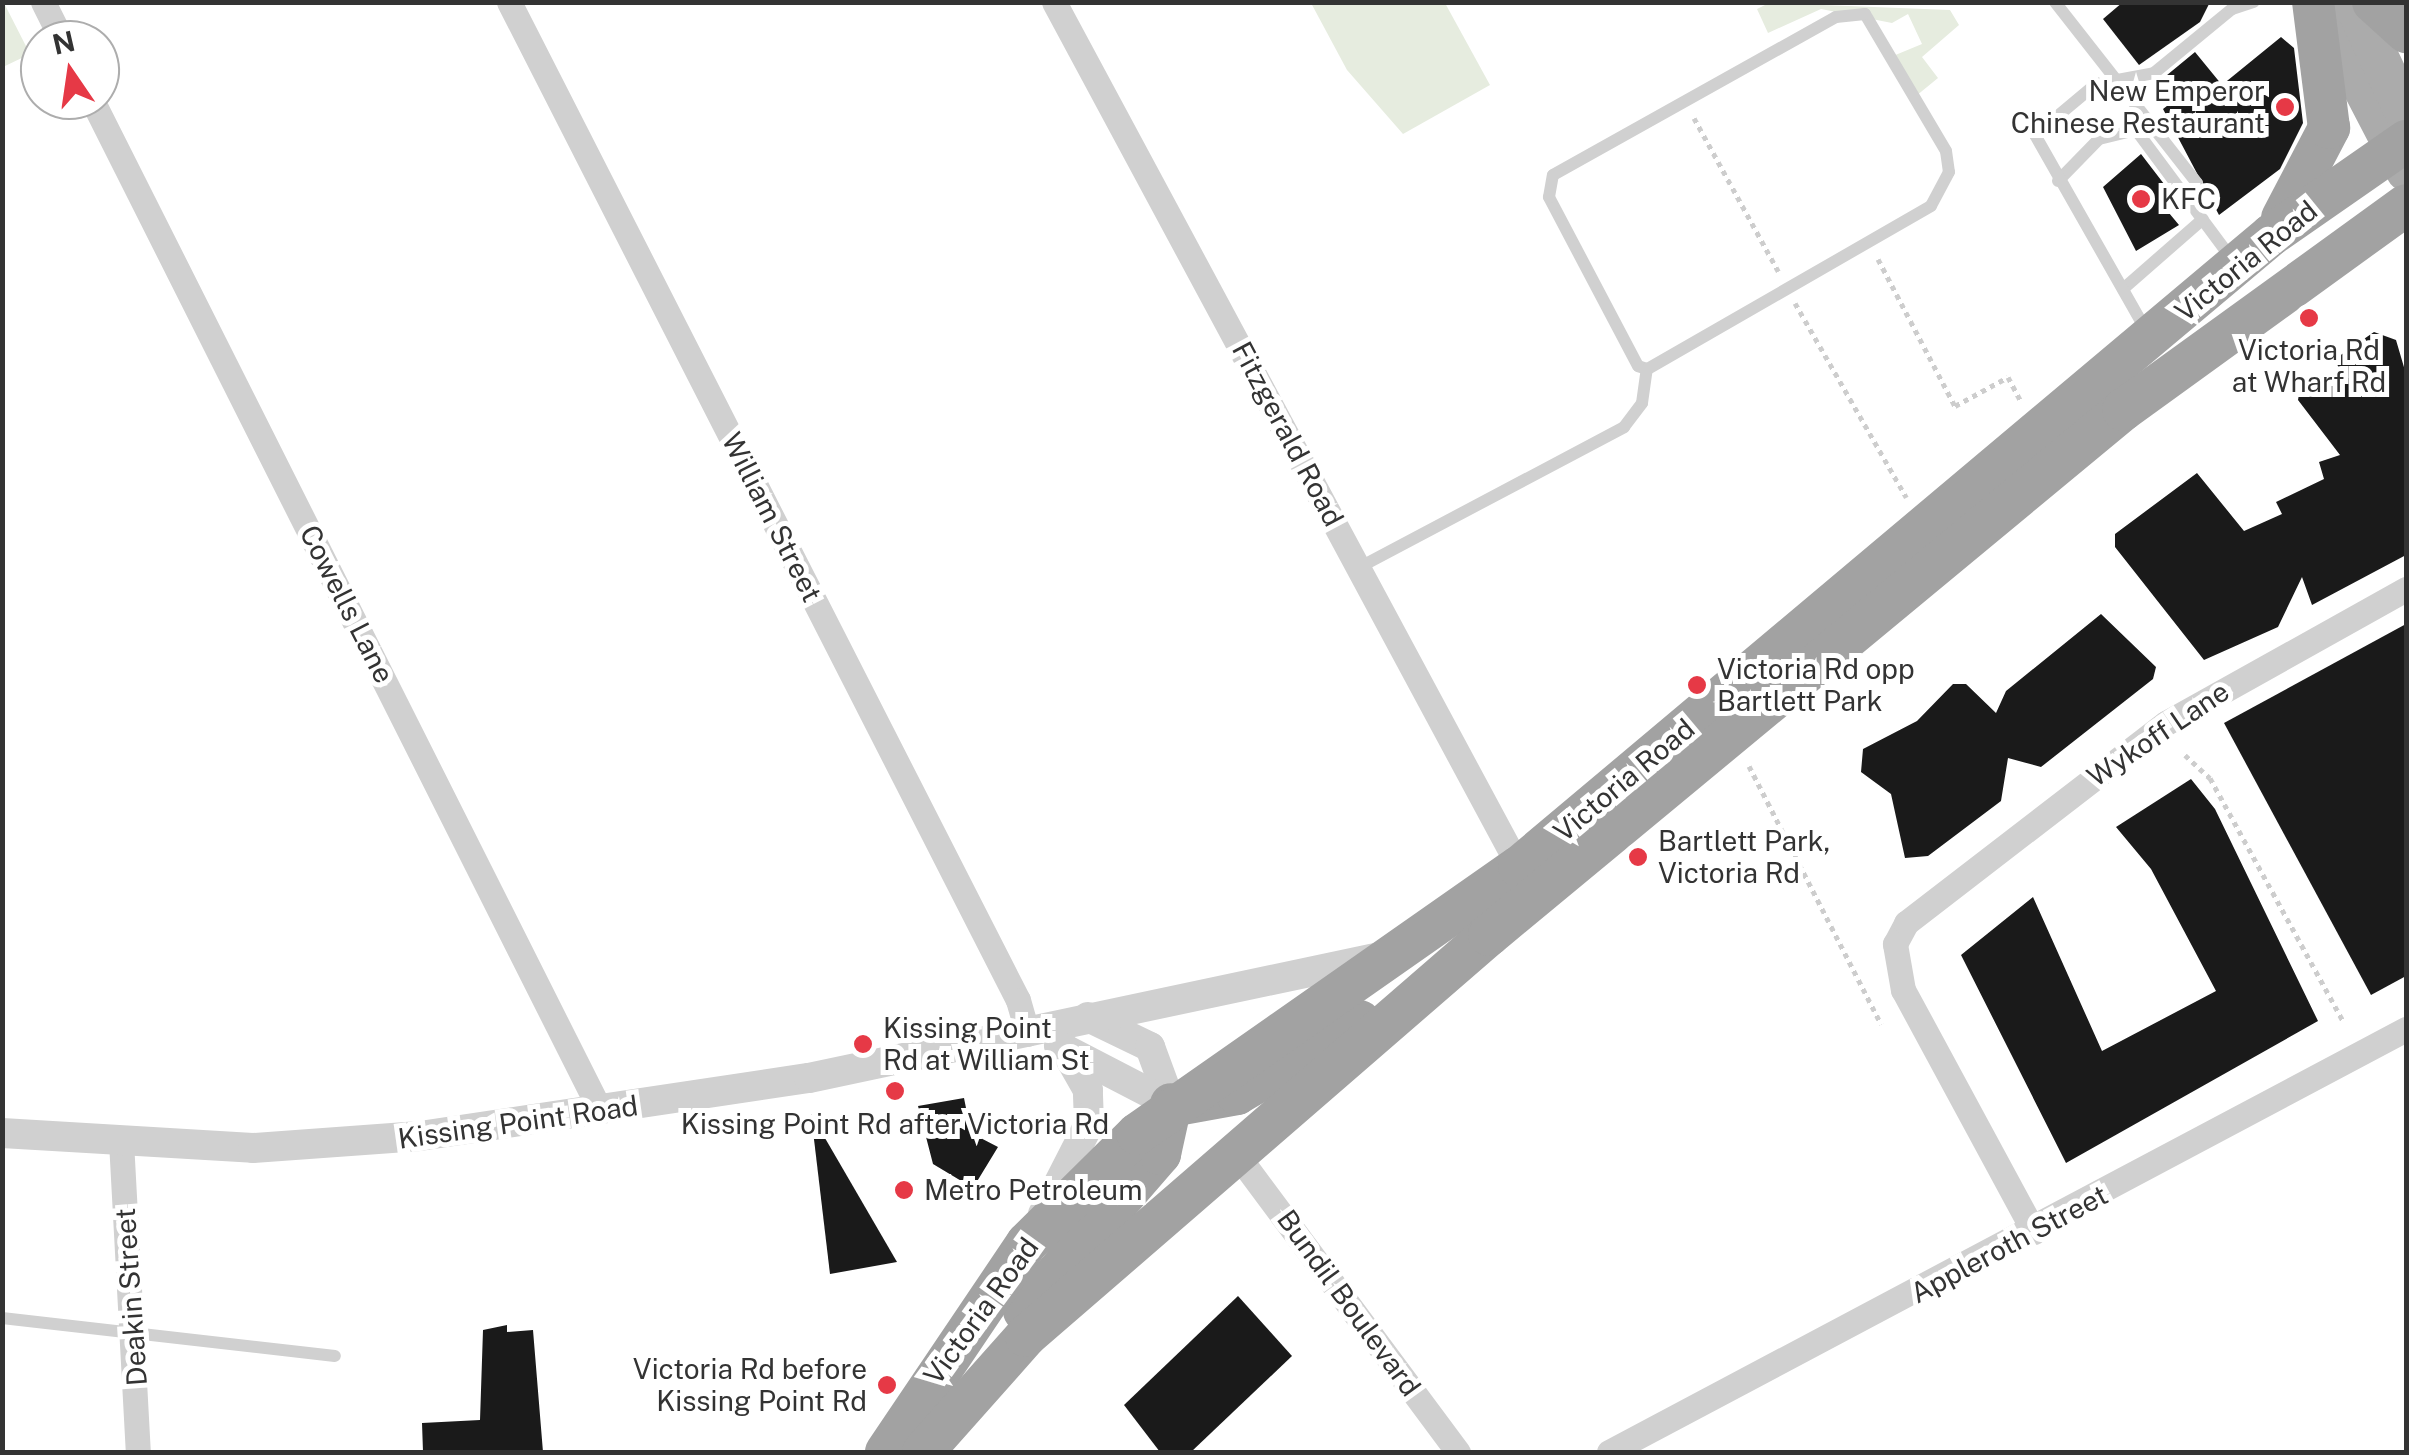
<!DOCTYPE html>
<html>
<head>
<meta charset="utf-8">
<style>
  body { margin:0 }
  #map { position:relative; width:2409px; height:1455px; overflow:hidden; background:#fff; font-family:"Public Sans",sans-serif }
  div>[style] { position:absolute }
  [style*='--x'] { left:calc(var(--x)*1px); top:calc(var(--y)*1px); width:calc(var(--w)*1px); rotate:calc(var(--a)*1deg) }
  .green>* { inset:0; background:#e6ecdf }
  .building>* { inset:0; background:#1a1a1a }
  .path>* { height:5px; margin-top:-2.5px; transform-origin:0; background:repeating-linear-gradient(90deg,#cdcdcd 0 5px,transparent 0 10px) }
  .service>* { height:12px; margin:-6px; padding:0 6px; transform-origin:6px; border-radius:6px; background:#d0d0d0 }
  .minor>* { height:25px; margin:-12.5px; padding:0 12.5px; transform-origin:12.5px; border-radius:12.5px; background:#d0d0d0 }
  .tertiary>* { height:30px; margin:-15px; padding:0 15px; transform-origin:15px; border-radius:15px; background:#d0d0d0 }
  .primary>* { height:40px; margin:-20px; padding:0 20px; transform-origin:20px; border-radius:20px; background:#ababab }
  .trunk>* { height:42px; margin:-21px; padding:0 21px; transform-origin:21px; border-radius:21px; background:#a2a2a2 }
  .dots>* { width:28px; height:28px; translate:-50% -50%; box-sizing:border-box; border:5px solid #fff; border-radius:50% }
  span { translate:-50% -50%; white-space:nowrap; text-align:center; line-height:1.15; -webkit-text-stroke:10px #fff; paint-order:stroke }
  .poi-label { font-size:28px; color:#333 }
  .right { translate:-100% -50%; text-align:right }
  .left { translate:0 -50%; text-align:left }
  .street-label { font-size:28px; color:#333 }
  .frame { position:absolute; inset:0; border:5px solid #333; pointer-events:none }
  .north { position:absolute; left:20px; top:20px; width:100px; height:100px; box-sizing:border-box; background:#fff; border:2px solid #adadad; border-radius:50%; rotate:347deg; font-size:28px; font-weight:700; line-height:40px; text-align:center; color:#333 }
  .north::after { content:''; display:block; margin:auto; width:35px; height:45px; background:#e63946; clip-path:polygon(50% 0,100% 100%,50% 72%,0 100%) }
</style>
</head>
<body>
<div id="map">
  <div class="green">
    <div style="clip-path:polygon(4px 3px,30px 54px,3px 67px,2px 3px)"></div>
    <div style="clip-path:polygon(1311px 3px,1445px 3px,1490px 85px,1403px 134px,1347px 70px)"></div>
    <div style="clip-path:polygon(1769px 3px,1950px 10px,1959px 25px,1922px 57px,1938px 78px,1916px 96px,1893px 56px,1922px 44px,1908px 14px,1892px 23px,1821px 9px,1768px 33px,1757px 9px)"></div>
  </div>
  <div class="building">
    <div style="clip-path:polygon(2123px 2px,2210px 2px,2200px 22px,2139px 65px,2103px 19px)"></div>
    <div style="clip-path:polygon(2281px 37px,2294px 48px,2303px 123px,2280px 169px,2219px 215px,2163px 109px,2176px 99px,2161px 80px,2195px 52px,2222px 85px)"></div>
    <div style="clip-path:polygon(2141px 154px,2174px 197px,2164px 207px,2179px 225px,2136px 251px,2103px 187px)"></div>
    <div style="clip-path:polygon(2374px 332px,2396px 340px,2406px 374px,2406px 555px,2312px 605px,2302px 577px,2278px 627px,2204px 660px,2115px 547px,2115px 534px,2197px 473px,2244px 531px,2282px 514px,2276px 502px,2324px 479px,2319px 462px,2340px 455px,2298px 400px,2300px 388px,2340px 371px,2335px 359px)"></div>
    <div style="clip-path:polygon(2101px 614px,2156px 667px,2153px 679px,2041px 767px,2008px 758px,2001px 801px,1928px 856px,1905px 858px,1891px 794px,1861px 772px,1863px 749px,1917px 721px,1953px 684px,1966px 684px,1996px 713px,2006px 691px)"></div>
    <div style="clip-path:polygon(2406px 624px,2406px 976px,2371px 995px,2224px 723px)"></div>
    <div style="clip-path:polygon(2191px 779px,2215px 809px,2318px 1021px,2066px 1163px,1961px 955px,2033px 897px,2102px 1051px,2216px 991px,2151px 869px,2116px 827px)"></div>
    <div style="clip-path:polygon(964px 1098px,971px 1133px,998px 1147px,973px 1188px,933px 1164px,918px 1106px)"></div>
    <div style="clip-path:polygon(811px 1114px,897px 1262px,830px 1274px)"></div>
    <div style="clip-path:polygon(1238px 1296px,1292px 1356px,1191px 1452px,1160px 1452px,1124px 1405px)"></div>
    <div style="clip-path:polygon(507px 1325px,507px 1332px,533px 1330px,543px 1452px,423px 1452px,422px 1423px,480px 1420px,483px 1330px)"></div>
  </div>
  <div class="path">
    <div style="--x:1694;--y:118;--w:175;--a:61.2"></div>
    <div style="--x:1878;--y:259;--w:166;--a:62.4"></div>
    <div style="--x:1955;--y:406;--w:60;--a:-28.7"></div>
    <div style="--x:2008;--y:377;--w:27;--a:62"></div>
    <div style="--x:1795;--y:303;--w:224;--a:60.2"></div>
    <div style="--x:2185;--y:755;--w:34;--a:43"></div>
    <div style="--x:2210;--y:778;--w:279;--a:61.3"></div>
    <div style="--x:1749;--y:766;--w:290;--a:62.9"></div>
  </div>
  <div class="service">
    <div style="--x:2055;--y:2;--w:230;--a:51.9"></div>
    <div style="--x:2197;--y:183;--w:19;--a:81"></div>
    <div style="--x:1865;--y:14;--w:159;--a:59.4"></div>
    <div style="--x:1946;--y:151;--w:21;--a:82"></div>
    <div style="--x:1949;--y:172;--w:38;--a:118"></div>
    <div style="--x:1931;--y:206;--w:327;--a:150.1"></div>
    <div style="--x:1647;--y:369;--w:9;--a:-162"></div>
    <div style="--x:1638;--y:366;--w:191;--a:-117.8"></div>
    <div style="--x:1549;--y:197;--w:22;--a:-80"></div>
    <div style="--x:1553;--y:175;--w:324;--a:-29.2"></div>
    <div style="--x:1836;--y:17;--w:29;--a:-6"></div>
    <div style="--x:2058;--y:181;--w:59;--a:-45.7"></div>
    <div style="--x:2099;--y:139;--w:38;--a:-14"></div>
    <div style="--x:2136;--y:130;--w:159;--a:53.4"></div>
    <div style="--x:2123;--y:289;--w:106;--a:-41.2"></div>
    <div style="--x:2147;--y:332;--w:227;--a:-119.6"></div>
    <div style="--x:2035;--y:135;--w:80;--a:-39.9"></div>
    <div style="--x:2096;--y:84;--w:59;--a:-10.7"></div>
    <div style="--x:2154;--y:73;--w:101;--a:-39.4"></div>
    <div style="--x:2232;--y:9;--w:23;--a:-18"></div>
    <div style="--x:1360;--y:567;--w:299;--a:-27.9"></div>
    <div style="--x:1624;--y:427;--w:30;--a:-53"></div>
    <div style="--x:1642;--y:403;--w:34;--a:-82"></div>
    <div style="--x:2;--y:1318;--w:335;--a:6.5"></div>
  </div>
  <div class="minor">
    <div style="--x:43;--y:2;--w:42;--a:63.4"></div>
    <div style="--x:509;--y:2;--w:1120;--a:62.98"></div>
    <div style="--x:1018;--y:1000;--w:35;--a:74"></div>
    <div style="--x:1054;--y:2;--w:982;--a:61.74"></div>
    <div style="--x:92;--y:100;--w:1131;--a:63.3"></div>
    <div style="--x:121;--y:1141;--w:311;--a:86.9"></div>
    <div style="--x:1238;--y:1156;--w:369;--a:53.4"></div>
    <div style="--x:2034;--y:1232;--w:275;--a:-118.4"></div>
    <div style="--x:1903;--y:990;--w:47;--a:-99.9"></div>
    <div style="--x:1895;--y:944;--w:24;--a:-62"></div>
    <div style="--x:1906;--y:923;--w:328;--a:-37.6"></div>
    <div style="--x:2166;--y:723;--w:275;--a:-29.2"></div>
    <div style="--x:1609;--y:1452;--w:902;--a:-27.96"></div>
  </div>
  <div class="tertiary">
    <div style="--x:1088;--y:1017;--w:69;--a:25.8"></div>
    <div style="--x:1150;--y:1047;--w:61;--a:69.8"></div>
    <div style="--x:1059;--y:1046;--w:126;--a:27.4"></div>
    <div style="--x:2;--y:1133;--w:251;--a:3.4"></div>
    <div style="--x:253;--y:1148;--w:167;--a:-4.1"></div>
    <div style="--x:420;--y:1136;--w:393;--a:-8.5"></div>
    <div style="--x:809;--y:1078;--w:584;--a:-11.96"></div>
    <div style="--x:1043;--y:1214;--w:101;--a:-62.9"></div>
    <div style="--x:1089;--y:1124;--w:34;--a:-92"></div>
    <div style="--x:1088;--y:1090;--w:48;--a:-119.7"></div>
  </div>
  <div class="primary">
    <div style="--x:2318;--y:2;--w:191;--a:62.5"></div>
    <div style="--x:2353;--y:2;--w:125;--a:64.9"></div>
  </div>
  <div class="trunk">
    <div style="--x:2373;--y:2;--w:45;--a:42.3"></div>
    <div style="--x:2282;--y:218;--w:102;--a:-62.4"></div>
    <div style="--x:2329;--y:128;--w:127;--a:-97.2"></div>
    <div style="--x:1182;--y:1104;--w:56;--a:-10.3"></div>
    <div style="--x:1237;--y:1094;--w:143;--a:-30.7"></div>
    <div style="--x:1024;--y:1311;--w:208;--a:-49.1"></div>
    <div style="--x:1160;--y:1154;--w:51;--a:-77.6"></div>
    <div style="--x:886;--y:1452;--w:252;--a:-56"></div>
    <div style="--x:1027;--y:1243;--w:155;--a:-44.7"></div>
    <div style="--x:1137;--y:1134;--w:466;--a:-35"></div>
    <div style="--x:1519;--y:867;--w:982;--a:-40.04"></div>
    <div style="--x:2271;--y:235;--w:165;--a:-34.8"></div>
    <div style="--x:923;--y:1452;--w:155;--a:-48.4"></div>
    <div style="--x:1026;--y:1336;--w:613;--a:-40.9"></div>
    <div style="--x:1489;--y:935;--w:823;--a:-39.63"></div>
    <div style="--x:2123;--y:410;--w:349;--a:-35.9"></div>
  </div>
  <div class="dots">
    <div style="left:2285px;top:107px;background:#e63946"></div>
    <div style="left:2141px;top:199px;background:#e63946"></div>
    <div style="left:2309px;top:318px;background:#e63946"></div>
    <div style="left:1697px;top:685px;background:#e63946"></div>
    <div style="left:1638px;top:857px;background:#e63946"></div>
    <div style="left:863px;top:1044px;background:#e63946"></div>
    <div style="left:895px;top:1091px;background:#e63946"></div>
    <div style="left:904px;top:1190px;background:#e63946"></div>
    <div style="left:887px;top:1385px;background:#e63946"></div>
  </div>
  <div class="poi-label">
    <span class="right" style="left:2265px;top:107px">New Emperor<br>Chinese Restaurant</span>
    <span class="left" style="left:2161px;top:199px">KFC</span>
    <span style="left:2309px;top:366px">Victoria Rd<br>at Wharf Rd</span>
    <span class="left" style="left:1717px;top:685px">Victoria Rd opp<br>Bartlett Park</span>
    <span class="left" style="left:1658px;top:857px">Bartlett Park,<br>Victoria Rd</span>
    <span class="left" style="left:883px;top:1044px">Kissing Point<br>Rd at William St</span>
    <span style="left:895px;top:1124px">Kissing Point Rd after Victoria Rd</span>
    <span class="left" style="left:924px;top:1190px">Metro Petroleum</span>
    <span class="right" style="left:867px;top:1385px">Victoria Rd before<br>Kissing Point Rd</span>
  </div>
  <div class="street-label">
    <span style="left:2246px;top:261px;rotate:-39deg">Victoria Road</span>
    <span style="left:1288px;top:434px;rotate:62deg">Fitzgerald Road</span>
    <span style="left:772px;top:517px;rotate:63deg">William Street</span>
    <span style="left:347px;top:604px;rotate:63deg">Cowells Lane</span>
    <span style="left:2158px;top:734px;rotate:-34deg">Wykoff Lane</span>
    <span style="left:1624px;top:780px;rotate:-40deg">Victoria Road</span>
    <span style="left:518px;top:1122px;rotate:-8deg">Kissing Point Road</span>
    <span style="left:2009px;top:1244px;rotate:-28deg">Appleroth Street</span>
    <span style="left:131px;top:1297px;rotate:-94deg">Deakin Street</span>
    <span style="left:1349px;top:1303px;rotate:54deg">Bundil Boulevard</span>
    <span style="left:981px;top:1311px;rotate:-54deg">Victoria Road</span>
  </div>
  <div class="frame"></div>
  <div class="north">N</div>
</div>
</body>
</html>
